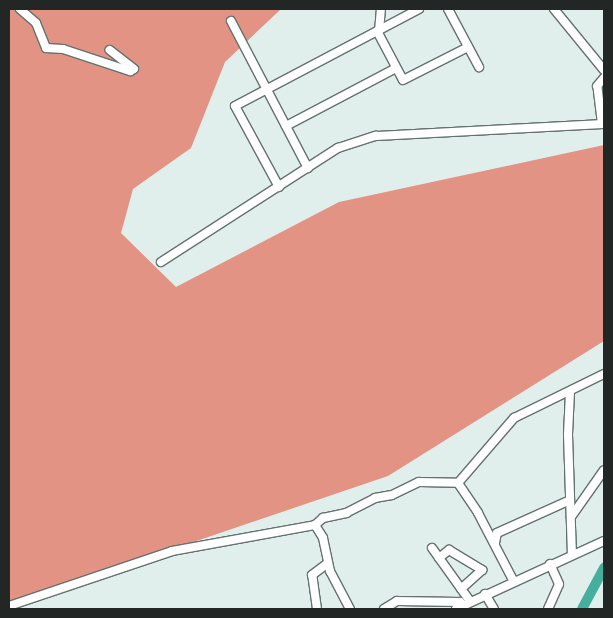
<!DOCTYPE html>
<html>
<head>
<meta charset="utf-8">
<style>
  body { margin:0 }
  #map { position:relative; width:613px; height:618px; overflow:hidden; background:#e0efec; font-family:Commissioner,sans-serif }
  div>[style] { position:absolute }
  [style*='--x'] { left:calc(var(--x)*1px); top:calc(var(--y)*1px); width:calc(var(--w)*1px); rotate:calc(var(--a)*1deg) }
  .forest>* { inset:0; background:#e39384 }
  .river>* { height:10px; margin:-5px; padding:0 5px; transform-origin:5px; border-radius:5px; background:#45af9d }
  .roads { filter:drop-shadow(1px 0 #64716e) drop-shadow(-1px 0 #64716e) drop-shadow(0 1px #64716e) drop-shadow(0 -1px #64716e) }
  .minor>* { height:8px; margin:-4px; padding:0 4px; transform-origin:4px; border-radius:4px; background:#fff }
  span { translate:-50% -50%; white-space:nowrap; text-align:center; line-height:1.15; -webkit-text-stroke:5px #e0efec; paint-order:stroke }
  .frame { position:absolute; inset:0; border:10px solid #222726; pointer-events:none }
</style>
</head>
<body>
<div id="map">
  <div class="forest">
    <div style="clip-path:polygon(9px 9px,281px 9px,225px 62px,191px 148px,133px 189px,121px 233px,176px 287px,339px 202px,604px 145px,604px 341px,388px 476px,105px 572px,9px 609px)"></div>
  </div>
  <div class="river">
    <div style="--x:582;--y:609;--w:47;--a:-61.8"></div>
  </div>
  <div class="roads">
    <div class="minor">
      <div style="--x:20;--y:9;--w:21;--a:41"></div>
      <div style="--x:36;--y:23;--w:27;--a:68"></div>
      <div style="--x:46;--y:48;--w:17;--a:3"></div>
      <div style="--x:63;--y:49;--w:71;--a:18.2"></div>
      <div style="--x:130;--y:71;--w:4;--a:-27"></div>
      <div style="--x:134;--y:69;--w:31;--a:-142"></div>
      <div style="--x:448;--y:9;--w:66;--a:61.9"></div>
      <div style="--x:554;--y:9;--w:79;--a:50.7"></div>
      <div style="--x:231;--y:21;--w:166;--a:62.4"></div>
      <div style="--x:377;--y:31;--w:55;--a:62"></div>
      <div style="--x:403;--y:80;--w:73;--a:-26.9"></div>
      <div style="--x:379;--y:31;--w:22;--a:-85"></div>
      <div style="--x:602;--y:124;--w:38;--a:-97"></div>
      <div style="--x:597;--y:86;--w:11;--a:-49"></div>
      <div style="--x:286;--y:126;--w:124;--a:-27.8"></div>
      <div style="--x:279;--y:187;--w:92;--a:-118.5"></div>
      <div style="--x:235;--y:106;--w:208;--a:-27.8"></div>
      <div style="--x:161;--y:262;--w:211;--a:-32.8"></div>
      <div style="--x:338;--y:148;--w:40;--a:-18"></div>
      <div style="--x:376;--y:136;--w:228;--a:-3"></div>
      <div style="--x:570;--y:392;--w:43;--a:92.7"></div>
      <div style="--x:568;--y:435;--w:120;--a:88.1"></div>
      <div style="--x:458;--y:483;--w:86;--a:-49.3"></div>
      <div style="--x:514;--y:418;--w:100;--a:-26.1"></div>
      <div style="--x:458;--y:483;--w:36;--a:56"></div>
      <div style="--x:478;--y:513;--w:76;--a:62.4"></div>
      <div style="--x:571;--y:517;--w:57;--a:-54.9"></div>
      <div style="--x:315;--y:525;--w:15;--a:58"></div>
      <div style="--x:323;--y:538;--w:34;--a:78"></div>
      <div style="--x:330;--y:571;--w:43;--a:62.2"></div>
      <div style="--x:495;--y:543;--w:10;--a:-79"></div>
      <div style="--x:497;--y:533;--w:80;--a:-24.3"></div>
      <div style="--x:432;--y:548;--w:65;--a:54.4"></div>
      <div style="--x:439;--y:558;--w:13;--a:-39"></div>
      <div style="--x:449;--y:550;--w:39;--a:31"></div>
      <div style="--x:482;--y:570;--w:28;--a:138"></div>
      <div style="--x:485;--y:594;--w:17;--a:59"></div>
      <div style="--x:9;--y:606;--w:172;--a:-18.6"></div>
      <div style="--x:172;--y:551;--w:145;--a:-10.3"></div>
      <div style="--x:315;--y:525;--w:11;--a:-41"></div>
      <div style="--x:323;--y:518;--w:24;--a:-12"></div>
      <div style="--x:346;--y:513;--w:33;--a:-27"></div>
      <div style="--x:375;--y:498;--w:17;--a:-10"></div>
      <div style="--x:392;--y:495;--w:30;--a:-26"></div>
      <div style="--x:419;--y:482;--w:39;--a:1"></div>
      <div style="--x:317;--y:609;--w:34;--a:-98"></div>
      <div style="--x:312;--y:575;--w:20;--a:-37"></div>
      <div style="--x:384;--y:609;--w:15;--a:-32"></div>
      <div style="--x:397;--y:601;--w:63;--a:0.9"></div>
      <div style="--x:460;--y:602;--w:6;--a:45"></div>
      <div style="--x:456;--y:609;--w:163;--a:-24.7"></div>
      <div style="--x:548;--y:609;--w:27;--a:-66"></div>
      <div style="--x:559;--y:584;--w:22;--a:-114"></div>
    </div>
  </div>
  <div class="frame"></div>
</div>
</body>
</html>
